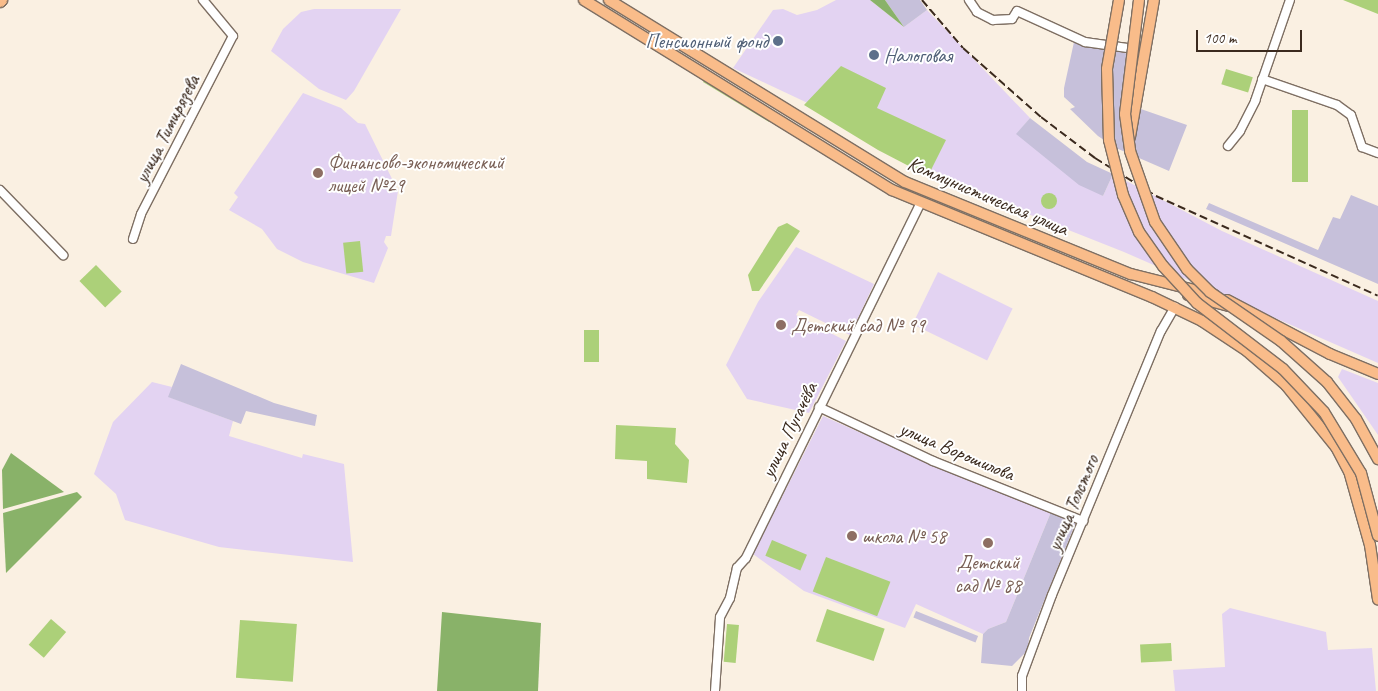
<!DOCTYPE html>
<html>
<head>
<meta charset="utf-8">
<style>
  body { margin:0 }
  #map { position:relative; width:1378px; height:691px; overflow:hidden; background:#faf0e2; font-family:Caveat,sans-serif }
  div>[style] { position:absolute }
  [style*='--x'] { left:calc(var(--x)*1px); top:calc(var(--y)*1px); width:calc(var(--w)*1px); rotate:calc(var(--a)*1deg) }
  .built>* { inset:0; background:#e3d3f2; transform-origin:0 0 }
  .industrial>* { inset:0; background:#c6c0da; transform-origin:0 0 }
  .green>* { inset:0; background:#acd079; transform-origin:0 0 }
  .round { border-radius:50% }
  .forest>* { inset:0; background:#89b269 }
  .roads { filter:drop-shadow(1px 0 #7e6f63) drop-shadow(-1px 0 #7e6f63) drop-shadow(0 1px #7e6f63) drop-shadow(0 -1px #7e6f63) }
  .minor>* { height:8px; margin:-4px; padding:0 4px; transform-origin:4px; border-radius:4px; background:#fff }
  .major>* { height:10px; margin:-5px; padding:0 5px; transform-origin:5px; border-radius:5px; background:#f9bc8a }
  .rail>* { height:2px; margin-top:-1px; transform-origin:0; background:repeating-linear-gradient(90deg,#3b2a1e 0 8px,transparent 0 12px) }
  .bridges { filter:drop-shadow(1px 0 #7e6f63) drop-shadow(-1px 0 #7e6f63) drop-shadow(0 1px #7e6f63) drop-shadow(0 -1px #7e6f63) }
  .major-bridge>* { height:10px; margin:-5px; padding:0 5px; transform-origin:5px; border-radius:5px; background:#f9bc8a }
  .dots>* { width:14px; height:14px; translate:-50% -50%; box-sizing:border-box; border:2px solid #fff; border-radius:50% }
  span { translate:-50% -50%; white-space:nowrap; text-align:center; line-height:1.15; -webkit-text-stroke:4px #fff; paint-order:stroke }
  .service-label { font-size:20px; color:#4e5e75 }
  .right { translate:-100% -50%; text-align:right }
  .left { translate:0 -50%; text-align:left }
  .street-label { font-size:20px; color:#3b2a1e }
  .education-label { font-size:20px; color:#785e54 }
  .scale { position:absolute; left:1196px; top:30px; width:106px; height:22px; box-sizing:border-box; border:2px solid #3b2a1e; border-top:0; padding-left:6px; font-size:15px; line-height:18px; white-space:nowrap; color:#3b2a1e; -webkit-text-stroke:4px #fff; paint-order:stroke }
</style>
</head>
<body>
<div id="map">
  <div class="built">
    <div style="clip-path:polygon(836px 0,870px 0,904px 27px,927px 10px,1030px 118px,1017px 134px,1103px 196px,1113px 174px,1222px 231px,1378px 301px,1378px 363px,1124px 252px,1013px 208px,900px 155px,831px 114px,733px 68px,773px 10px,783px 9px,797px 15px,817px 10px)"></div>
    <div style="clip-path:polygon(314px 9px,401px 9px,354px 91px,346px 100px,319px 89px,271px 51px,283px 29px,301px 12px)"></div>
    <div style="clip-path:polygon(303px 93px,341px 108px,358px 123px,365px 124px,398px 191px,391px 236px,386px 236px,384px 242px,388px 248px,374px 283px,303px 262px,277px 249px,262px 229px,229px 210px,238px 197px,234px 193px)"></div>
    <div style="clip-path:polygon(796px 247px,874px 284px,850px 335px,799px 310px,796px 315px,846px 341px,809px 413px,747px 399px,726px 365px,758px 302px)"></div>
    <div style="left:938px;top:272px;width:83px;height:58px;rotate:26deg"></div>
    <div style="clip-path:polygon(1342px 369px,1378px 383px,1378px 435px,1338px 377px)"></div>
    <div style="clip-path:polygon(152px 382px,172px 387px,169px 397px,233px 421px,229px 436px,302px 458px,303px 454px,344px 464px,353px 562px,219px 547px,125px 520px,116px 494px,94px 474px,113px 422px)"></div>
    <div style="clip-path:polygon(823px 416px,962px 478px,1051px 512px,1006px 622px,988px 629px,983px 634px,916px 604px,905px 628px,804px 591px,753px 554px)"></div>
    <div style="clip-path:polygon(1230px 608px,1326px 632px,1328px 650px,1372px 648px,1376px 691px,1175px 691px,1173px 670px,1225px 667px,1222px 614px)"></div>
  </div>
  <div class="industrial">
    <div style="clip-path:polygon(885px 0,920px 0,927px 10px,904px 27px)"></div>
    <div style="clip-path:polygon(1074px 42px,1129px 54px,1125px 99px,1138px 108px,1187px 125px,1169px 171px,1116px 148px,1098px 136px,1070px 109px,1075px 107px,1064px 97px,1064px 88px)"></div>
    <div style="clip-path:polygon(1030px 118px,1087px 162px,1113px 174px,1103px 196px,1079px 185px,1016px 134px)"></div>
    <div style="clip-path:polygon(1351px 195px,1378px 206px,1378px 284px,1206px 209px,1209px 203px,1318px 250px,1333px 217px,1340px 219px)"></div>
    <div style="clip-path:polygon(181px 364px,274px 403px,317px 415px,315px 426px,246px 411px,241px 424px,168px 397px)"></div>
    <div style="clip-path:polygon(1051px 512px,1076px 522px,1029px 638px,1028px 650px,1012px 666px,981px 663px,983px 634px,988px 629px,1006px 622px)"></div>
    <div style="left:916px;top:611px;width:67px;height:7px;rotate:22deg"></div>
  </div>
  <div class="green">
    <div style="clip-path:polygon(1343px 0,1378px 0,1378px 14px)"></div>
    <div style="clip-path:polygon(841px 66px,886px 88px,877px 108px,946px 140px,928px 176px,878px 150px,804px 105px)"></div>
    <div style="left:1226px;top:69px;width:28px;height:16px;rotate:17deg"></div>
    <div style="clip-path:polygon(707px 73px,772px 115px,769px 122px,703px 82px)"></div>
    <div style="left:1292px;top:110px;width:16px;height:72px"></div>
    <div class="round" style="left:1041px;top:193px;width:16px;height:16px"></div>
    <div style="clip-path:polygon(787px 223px,800px 231px,759px 291px,752px 291px,748px 275px,778px 227px)"></div>
    <div style="left:360px;top:241px;width:31px;height:17px;rotate:84deg"></div>
    <div style="left:96px;top:265px;width:37px;height:23px;rotate:46deg"></div>
    <div style="left:584px;top:330px;width:15px;height:32px"></div>
    <div style="clip-path:polygon(616px 425px,676px 428px,675px 444px,689px 460px,687px 483px,647px 479px,647px 461px,615px 459px)"></div>
    <div style="left:772px;top:540px;width:38px;height:17px;rotate:23deg"></div>
    <div style="left:826px;top:557px;width:69px;height:37px;rotate:21deg"></div>
    <div style="left:827px;top:609px;width:61px;height:34px;rotate:19deg"></div>
    <div style="left:51px;top:619px;width:20px;height:34px;rotate:41deg"></div>
    <div style="left:240px;top:620px;width:57px;height:58px;rotate:4deg"></div>
    <div style="left:727px;top:624px;width:12px;height:38px;rotate:5deg"></div>
    <div style="left:1171px;top:643px;width:18px;height:31px;rotate:87deg"></div>
  </div>
  <div class="forest">
    <div style="clip-path:polygon(870px 0,885px 0,904px 27px)"></div>
    <div style="clip-path:polygon(11px 453px,64px 492px,3px 509px,2px 470px)"></div>
    <div style="clip-path:polygon(77px 492px,82px 497px,6px 573px,3px 513px)"></div>
    <div style="clip-path:polygon(442px 612px,541px 623px,538px 691px,437px 691px)"></div>
  </div>
  <div class="roads">
    <div class="minor">
      <div style="--x:969;--y:0;--w:14;--a:56"></div>
      <div style="--x:977;--y:12;--w:18;--a:27"></div>
      <div style="--x:993;--y:20;--w:19;--a:-3"></div>
      <div style="--x:1012;--y:19;--w:9;--a:-58"></div>
      <div style="--x:1017;--y:11;--w:75;--a:24.5"></div>
      <div style="--x:1085;--y:42;--w:50;--a:8"></div>
      <div style="--x:1262;--y:79;--w:79;--a:19.1"></div>
      <div style="--x:1337;--y:105;--w:17;--a:36"></div>
      <div style="--x:1351;--y:115;--w:34;--a:71"></div>
      <div style="--x:1362;--y:147;--w:17;--a:21"></div>
      <div style="--x:1228;--y:146;--w:19;--a:-51"></div>
      <div style="--x:1240;--y:131;--w:34;--a:-63"></div>
      <div style="--x:1255;--y:101;--w:107;--a:-70.9"></div>
      <div style="--x:0;--y:190;--w:91;--a:45.9"></div>
      <div style="--x:133;--y:239;--w:26;--a:-72"></div>
      <div style="--x:141;--y:214;--w:200;--a:-62.7"></div>
      <div style="--x:233;--y:36;--w:47;--a:-129.8"></div>
      <div style="--x:819;--y:407;--w:126;--a:25.3"></div>
      <div style="--x:933;--y:461;--w:162;--a:21.8"></div>
      <div style="--x:715;--y:691;--w:74;--a:-86.1"></div>
      <div style="--x:720;--y:617;--w:21;--a:-62"></div>
      <div style="--x:730;--y:598;--w:31;--a:-77"></div>
      <div style="--x:737;--y:568;--w:13;--a:-48"></div>
      <div style="--x:746;--y:558;--w:396;--a:-63.8"></div>
      <div style="--x:1022;--y:691;--w:15;--a:-90"></div>
      <div style="--x:1022;--y:676;--w:86;--a:-69.7"></div>
      <div style="--x:1052;--y:595;--w:286;--a:-67.6"></div>
      <div style="--x:1161;--y:331;--w:28;--a:-60"></div>
    </div>
    <div class="major">
      <div style="--x:584;--y:0;--w:362;--a:31.7"></div>
      <div style="--x:892;--y:190;--w:281;--a:22.4"></div>
      <div style="--x:1152;--y:297;--w:55;--a:25.6"></div>
      <div style="--x:1202;--y:321;--w:54;--a:33.7"></div>
      <div style="--x:1247;--y:351;--w:52;--a:41.1"></div>
      <div style="--x:1286;--y:385;--w:80;--a:51.1"></div>
      <div style="--x:1336;--y:447;--w:27;--a:62"></div>
      <div style="--x:1349;--y:471;--w:77;--a:74.2"></div>
      <div style="--x:1370;--y:545;--w:55;--a:81.6"></div>
      <div style="--x:609;--y:0;--w:347;--a:31.6"></div>
      <div style="--x:905;--y:182;--w:244;--a:22.2"></div>
      <div style="--x:1131;--y:274;--w:86;--a:14.2"></div>
      <div style="--x:0;--y:2;--w:3;--a:-45"></div>
      <div style="--x:1130;--y:137;--w:139;--a:-80.1"></div>
      <div style="--x:1188;--y:295;--w:42;--a:15"></div>
      <div style="--x:1227;--y:300;--w:116;--a:27.7"></div>
      <div style="--x:1330;--y:354;--w:52;--a:22.6"></div>
    </div>
  </div>
  <div class="rail">
    <div style="--x:922;--y:0;--w:63;--a:49.5"></div>
    <div style="--x:963;--y:48;--w:104;--a:41.5"></div>
    <div style="--x:1041;--y:117;--w:68;--a:37.2"></div>
    <div style="--x:1095;--y:158;--w:72;--a:31.9"></div>
    <div style="--x:1156;--y:196;--w:243;--a:24.2"></div>
  </div>
  <div class="bridges">
    <div class="major-bridge">
      <div style="--x:1119;--y:0;--w:70;--a:99.9"></div>
      <div style="--x:1107;--y:69;--w:71;--a:88.4"></div>
      <div style="--x:1109;--y:140;--w:57;--a:75.7"></div>
      <div style="--x:1123;--y:195;--w:40;--a:66.6"></div>
      <div style="--x:1139;--y:232;--w:42;--a:54.8"></div>
      <div style="--x:1163;--y:266;--w:50;--a:47.4"></div>
      <div style="--x:1197;--y:303;--w:108;--a:37.5"></div>
      <div style="--x:1283;--y:369;--w:59;--a:46.4"></div>
      <div style="--x:1324;--y:412;--w:71;--a:58.8"></div>
      <div style="--x:1361;--y:473;--w:65;--a:74.9"></div>
      <div style="--x:1139;--y:0;--w:115;--a:97"></div>
      <div style="--x:1125;--y:114;--w:37;--a:82"></div>
      <div style="--x:1130;--y:151;--w:75;--a:70.6"></div>
      <div style="--x:1155;--y:222;--w:57;--a:55.8"></div>
      <div style="--x:1187;--y:269;--w:33;--a:45"></div>
      <div style="--x:1210;--y:292;--w:86;--a:34.6"></div>
      <div style="--x:1281;--y:341;--w:62;--a:41.7"></div>
      <div style="--x:1327;--y:382;--w:47;--a:51.9"></div>
      <div style="--x:1356;--y:419;--w:46;--a:61.2"></div>
    </div>
  </div>
  <div class="dots">
    <div style="left:778px;top:41px;background:#5c6f8a"></div>
    <div style="left:874px;top:55px;background:#5c6f8a"></div>
    <div style="left:318px;top:173px;background:#8d6e63"></div>
    <div style="left:781px;top:325px;background:#8d6e63"></div>
    <div style="left:852px;top:536px;background:#8d6e63"></div>
    <div style="left:988px;top:543px;background:#8d6e63"></div>
  </div>
  <div class="service-label">
    <span class="right" style="left:768px;top:41px">Пенсионный фонд</span>
    <span class="left" style="left:884px;top:55px">Налоговая</span>
  </div>
  <div class="street-label">
    <span style="left:167px;top:129px;rotate:-63deg">улица Тимирязева</span>
    <span style="left:988px;top:196px;rotate:23deg">Коммунистическая улица</span>
    <span style="left:789px;top:430px;rotate:-64deg">улица Пугачёва</span>
    <span style="left:957px;top:451px;rotate:23deg">улица Ворошилова</span>
    <span style="left:1073px;top:503px;rotate:-67deg">улица Толстого</span>
  </div>
  <div class="education-label">
    <span class="left" style="left:328px;top:174px">Финансово-экономический<br>лицей №29</span>
    <span class="left" style="left:791px;top:325px">Детский сад № 99</span>
    <span class="left" style="left:862px;top:536px">школа № 58</span>
    <span style="left:988px;top:574px">Детский<br>сад № 88</span>
  </div>
  <div class="scale">100 m</div>
</div>
</body>
</html>
